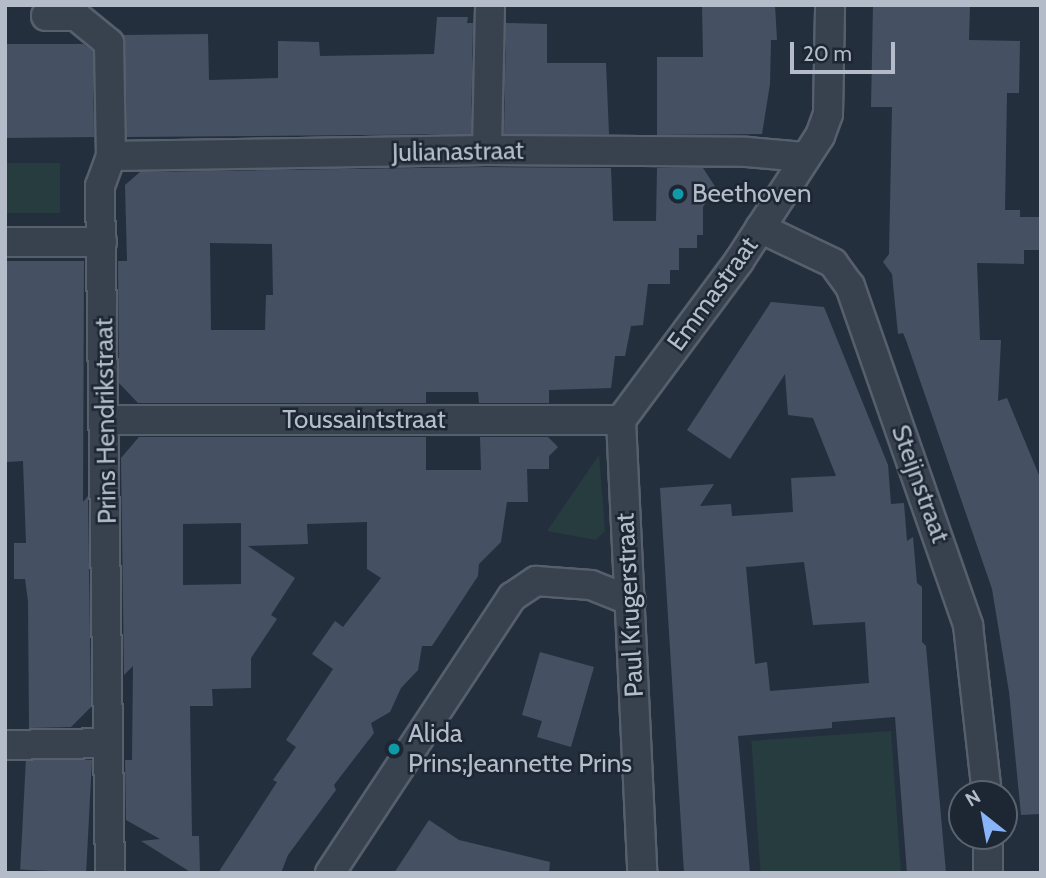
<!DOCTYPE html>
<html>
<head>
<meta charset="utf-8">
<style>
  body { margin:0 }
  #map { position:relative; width:1046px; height:878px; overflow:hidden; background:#242f3e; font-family:Cabin,sans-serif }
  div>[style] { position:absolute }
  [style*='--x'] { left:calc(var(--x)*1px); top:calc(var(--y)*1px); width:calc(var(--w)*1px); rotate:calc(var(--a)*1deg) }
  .green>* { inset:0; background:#263c3f; transform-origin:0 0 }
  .building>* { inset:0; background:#455162; transform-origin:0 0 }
  .roads { filter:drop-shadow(2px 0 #565f6c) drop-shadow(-2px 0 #565f6c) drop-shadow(0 2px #565f6c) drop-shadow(0 -2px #565f6c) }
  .minor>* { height:28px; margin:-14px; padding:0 14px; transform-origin:14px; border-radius:14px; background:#38414e }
  .dots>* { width:19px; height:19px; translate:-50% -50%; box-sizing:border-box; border:4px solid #1d2633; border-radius:50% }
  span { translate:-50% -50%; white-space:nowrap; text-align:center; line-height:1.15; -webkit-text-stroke:5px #1d2633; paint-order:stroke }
  .street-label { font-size:26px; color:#b4bcc9 }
  .poi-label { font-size:26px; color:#b4bcc9 }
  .left { translate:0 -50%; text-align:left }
  .frame { position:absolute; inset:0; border:7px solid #b4bcc9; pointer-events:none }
  .north { position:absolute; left:948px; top:780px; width:70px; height:70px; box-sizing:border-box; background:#1d2633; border:2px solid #59626f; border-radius:50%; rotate:329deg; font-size:19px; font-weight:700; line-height:28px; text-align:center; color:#b4bcc9 }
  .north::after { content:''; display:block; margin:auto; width:24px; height:32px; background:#8ab4f8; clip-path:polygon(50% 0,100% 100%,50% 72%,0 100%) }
  .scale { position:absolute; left:790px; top:42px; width:105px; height:32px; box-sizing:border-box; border:4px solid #b4bcc9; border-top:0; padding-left:9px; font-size:21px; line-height:24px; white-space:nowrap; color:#b4bcc9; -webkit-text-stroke:5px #1d2633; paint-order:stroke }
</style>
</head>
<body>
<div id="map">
  <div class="green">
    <div style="left:5px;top:163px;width:55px;height:50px"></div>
    <div style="clip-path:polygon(599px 455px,605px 531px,596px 540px,547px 531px)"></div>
    <div style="left:891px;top:731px;width:142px;height:140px;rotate:86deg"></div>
  </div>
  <div class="building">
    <div style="clip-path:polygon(702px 5px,775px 5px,777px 40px,771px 40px,770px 84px,762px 134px,657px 135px,657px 57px,703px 57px)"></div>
    <div style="clip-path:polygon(873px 5px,970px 5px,969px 40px,1020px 41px,1019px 93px,1007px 93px,1005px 210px,1020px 210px,1020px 217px,1041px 217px,1041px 250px,1024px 250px,1024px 264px,977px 263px,980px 340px,1001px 340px,998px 401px,1007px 398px,1041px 480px,1041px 814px,1021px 815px,1009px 692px,992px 589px,906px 340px,903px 333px,898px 334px,892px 274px,883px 262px,889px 254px,892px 107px,871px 107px)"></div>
    <div style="clip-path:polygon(437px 17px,468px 17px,467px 23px,473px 23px,471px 134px,127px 137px,124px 35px,208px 34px,209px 80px,278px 78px,278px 41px,319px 42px,320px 56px,434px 54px)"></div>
    <div style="clip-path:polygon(506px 23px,547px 24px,547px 63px,606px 63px,609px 134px,504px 134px)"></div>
    <div style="clip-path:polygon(6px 44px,83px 44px,93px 51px,94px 137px,5px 138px)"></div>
    <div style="clip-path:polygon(evenodd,487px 167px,611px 168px,613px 221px,656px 221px,657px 168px,703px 168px,716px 188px,703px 207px,703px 235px,697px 235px,697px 248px,679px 248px,679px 270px,670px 270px,670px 284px,648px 284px,643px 325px,631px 326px,625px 356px,615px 356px,611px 388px,549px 390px,549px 403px,479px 403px,478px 392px,426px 392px,426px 403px,138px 403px,119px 383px,118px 261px,127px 261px,125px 185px,140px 172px,487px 167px,210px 243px,272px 244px,273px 295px,266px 295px,265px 330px,211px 330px,210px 243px)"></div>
    <div style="clip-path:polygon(5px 261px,84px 261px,83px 502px,88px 496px,91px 707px,71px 727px,29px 728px,28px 601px,25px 579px,14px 579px,14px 543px,26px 543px,23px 461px,7px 462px)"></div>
    <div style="clip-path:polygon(evenodd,771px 302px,824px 307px,888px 465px,891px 504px,904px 503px,907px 541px,913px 537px,917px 583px,922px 587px,922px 642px,926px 646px,946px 873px,907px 873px,895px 717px,832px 722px,832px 728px,738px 736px,750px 873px,684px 873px,660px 488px,714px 484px,700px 506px,731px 504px,732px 516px,793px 512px,791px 478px,836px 476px,813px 418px,788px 415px,785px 374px,730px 459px,687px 430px,771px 302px,804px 562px,813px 625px,865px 622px,869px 683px,770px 691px,767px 662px,755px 664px,746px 567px,804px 562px)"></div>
    <div style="clip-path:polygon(evenodd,139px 437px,426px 437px,426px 470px,481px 470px,480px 437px,548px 437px,558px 447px,549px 456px,549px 469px,527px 469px,528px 502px,507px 502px,501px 542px,479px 564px,478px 576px,432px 646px,422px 646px,418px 670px,401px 688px,390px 712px,371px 723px,374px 733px,334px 785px,336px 790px,288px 855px,281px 873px,218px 873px,277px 782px,273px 780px,296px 747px,286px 740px,333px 669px,312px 654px,335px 621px,343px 627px,381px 578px,367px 569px,367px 522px,307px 524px,308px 544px,248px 546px,295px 578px,271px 615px,277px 619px,251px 658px,251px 688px,212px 689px,213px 706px,190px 706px,192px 836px,199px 836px,200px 873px,192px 873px,141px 841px,160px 839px,126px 820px,125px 760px,132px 760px,133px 666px,124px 675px,121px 458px,139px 437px,241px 523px,241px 584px,183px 585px,183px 524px,241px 523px)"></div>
    <div style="clip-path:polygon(540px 652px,594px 667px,571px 747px,537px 737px,542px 721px,522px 715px)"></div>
    <div style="left:92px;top:760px;width:113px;height:66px;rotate:93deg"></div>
    <div style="clip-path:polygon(429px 820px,459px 840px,550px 862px,549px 873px,394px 873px)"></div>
  </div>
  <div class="roads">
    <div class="minor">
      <div style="--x:46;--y:16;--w:30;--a:0"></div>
      <div style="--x:76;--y:16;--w:43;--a:39.3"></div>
      <div style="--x:109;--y:43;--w:113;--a:89"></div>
      <div style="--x:111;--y:156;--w:32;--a:110"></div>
      <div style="--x:100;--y:186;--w:687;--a:89.17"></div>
      <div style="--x:487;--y:150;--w:145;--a:-88.8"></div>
      <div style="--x:111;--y:156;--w:376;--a:-0.9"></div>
      <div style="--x:487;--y:150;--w:260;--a:0.4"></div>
      <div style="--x:747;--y:152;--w:57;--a:5"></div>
      <div style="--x:760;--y:228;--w:81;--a:25.6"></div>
      <div style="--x:833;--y:263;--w:29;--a:54"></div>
      <div style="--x:850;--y:286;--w:359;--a:70.8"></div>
      <div style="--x:968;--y:625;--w:170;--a:83.6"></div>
      <div style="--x:5;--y:242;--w:97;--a:0"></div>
      <div style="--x:106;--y:420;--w:515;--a:0"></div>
      <div style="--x:621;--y:420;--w:198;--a:-53.4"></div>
      <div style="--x:739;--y:261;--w:149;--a:-57.1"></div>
      <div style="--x:820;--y:136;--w:23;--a:-70"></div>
      <div style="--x:828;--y:114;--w:109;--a:-88.9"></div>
      <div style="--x:621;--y:420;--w:453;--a:87.3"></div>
      <div style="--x:5;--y:745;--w:100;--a:-1.1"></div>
      <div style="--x:988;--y:836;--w:37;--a:90"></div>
      <div style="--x:330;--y:873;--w:331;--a:-56.6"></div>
      <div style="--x:512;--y:597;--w:29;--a:-34"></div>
      <div style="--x:536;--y:581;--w:55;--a:4.2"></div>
      <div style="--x:591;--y:585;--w:43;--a:21.8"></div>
    </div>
  </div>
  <div class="dots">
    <div style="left:678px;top:194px;background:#0f9aa8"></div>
    <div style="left:394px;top:749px;background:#0f9aa8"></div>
  </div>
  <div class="street-label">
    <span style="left:458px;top:152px;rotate:-1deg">Julianastraat</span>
    <span style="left:713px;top:294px;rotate:-54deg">Emmastraat</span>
    <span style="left:364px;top:420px">Toussaintstraat</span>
    <span style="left:106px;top:421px;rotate:-91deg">Prins Hendrikstraat</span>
    <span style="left:920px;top:484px;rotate:70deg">Steijnstraat</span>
    <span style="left:630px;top:605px;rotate:-93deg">Paul Krugerstraat</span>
  </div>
  <div class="poi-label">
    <span class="left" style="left:692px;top:194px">Beethoven</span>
    <span class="left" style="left:408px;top:749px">Alida<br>Prins;Jeannette Prins</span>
  </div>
  <div class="frame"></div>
  <div class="north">N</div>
  <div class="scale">20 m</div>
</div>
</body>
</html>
